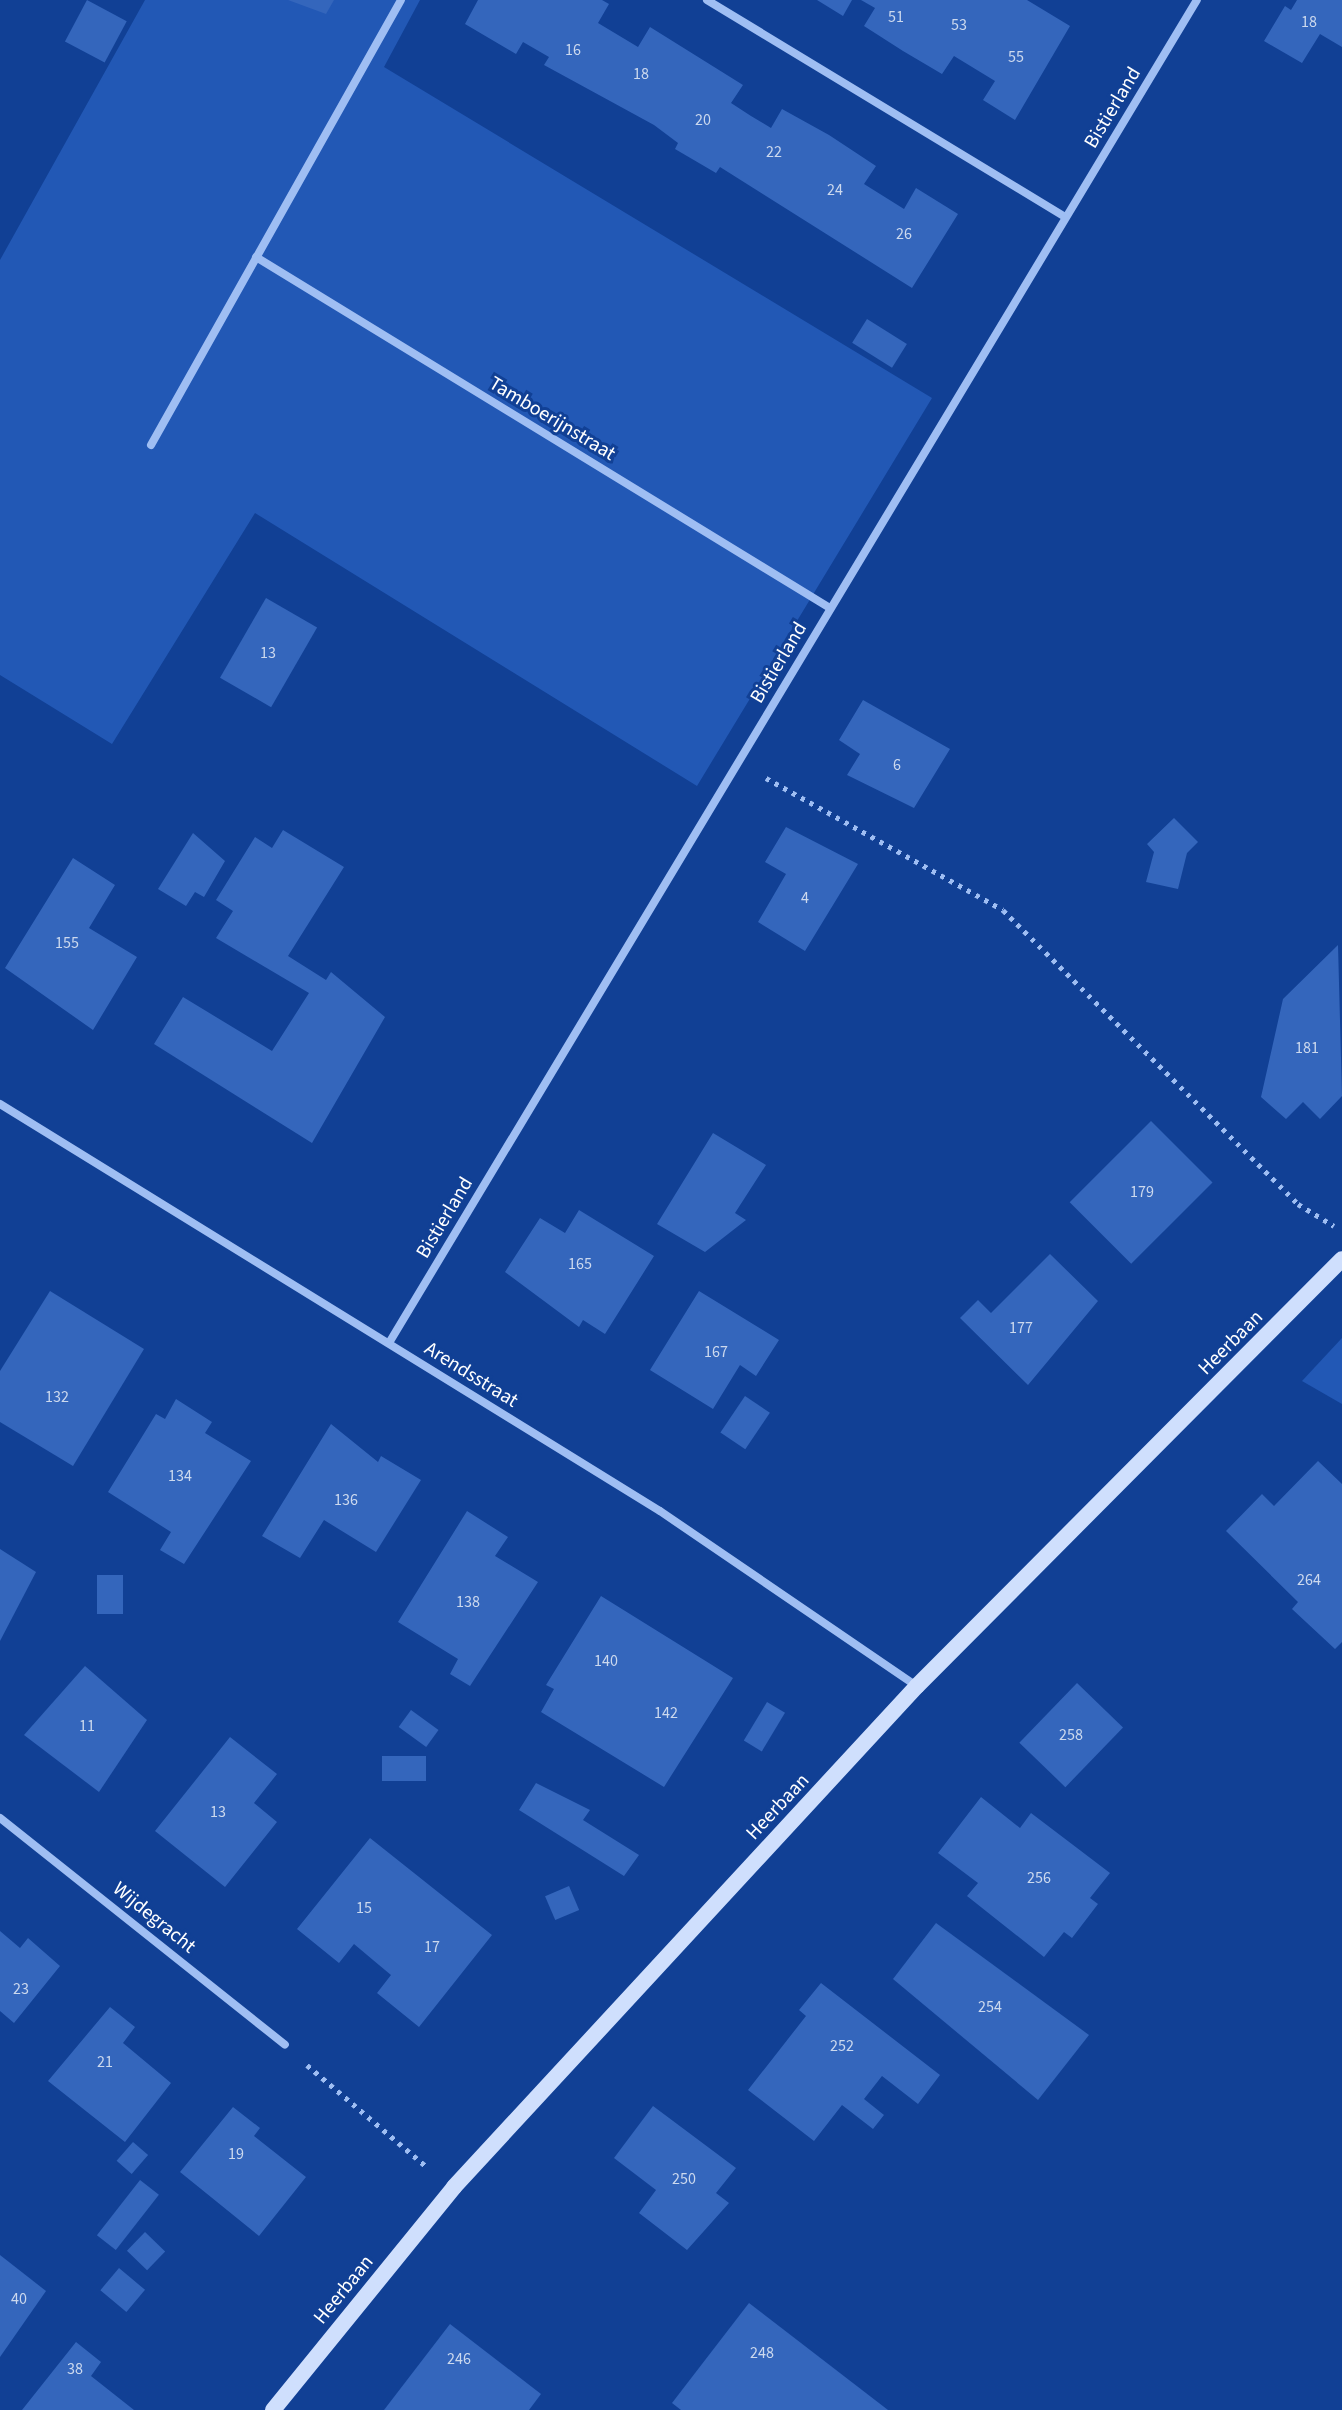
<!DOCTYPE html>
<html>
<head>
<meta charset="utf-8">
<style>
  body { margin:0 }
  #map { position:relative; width:1342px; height:2410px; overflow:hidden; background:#114095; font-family:"Source Sans 3",sans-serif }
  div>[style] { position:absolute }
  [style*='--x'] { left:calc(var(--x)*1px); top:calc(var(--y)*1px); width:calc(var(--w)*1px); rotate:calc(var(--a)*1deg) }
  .green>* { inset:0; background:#2258b5 }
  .building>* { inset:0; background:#3466bc; transform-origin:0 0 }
  .path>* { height:5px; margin-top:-2.5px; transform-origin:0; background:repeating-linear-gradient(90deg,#9fbef3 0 4px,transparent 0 10px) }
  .street>* { height:8px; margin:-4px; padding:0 4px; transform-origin:4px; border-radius:4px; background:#9fbef3 }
  .secondary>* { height:16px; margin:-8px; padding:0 8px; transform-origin:8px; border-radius:8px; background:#cfdffd }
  span { translate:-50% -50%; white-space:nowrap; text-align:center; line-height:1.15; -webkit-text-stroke:6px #114095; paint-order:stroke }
  .number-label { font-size:16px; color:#ccd9ee }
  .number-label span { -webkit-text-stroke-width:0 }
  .street-label { font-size:20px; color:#fff }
</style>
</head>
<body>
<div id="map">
  <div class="green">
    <div style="clip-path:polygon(145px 0,420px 0,384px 67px,932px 398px,697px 786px,255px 513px,112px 744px,0 675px,0 260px)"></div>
    <div style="clip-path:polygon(1342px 1338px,1342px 1404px,1302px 1381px)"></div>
  </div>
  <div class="building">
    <div style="left:87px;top:0;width:45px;height:47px;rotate:28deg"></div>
    <div style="clip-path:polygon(288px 0,334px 0,326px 14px)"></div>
    <div style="clip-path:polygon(478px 0,602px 0,609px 4px,598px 23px,638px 47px,650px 27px,743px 85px,731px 103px,751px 116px,771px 128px,782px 109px,829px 135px,876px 166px,864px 184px,904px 209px,916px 188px,958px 214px,912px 288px,720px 167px,716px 173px,675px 149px,678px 143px,654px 125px,544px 65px,549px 57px,523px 42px,516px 54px,465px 24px)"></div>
    <div style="clip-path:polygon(817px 0,852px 0,843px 16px)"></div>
    <div style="clip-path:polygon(861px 0,1027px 0,1070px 26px,1015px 120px,983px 100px,995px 81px,954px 56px,942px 74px,903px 51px,864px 26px,875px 8px)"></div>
    <div style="clip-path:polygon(1297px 0,1342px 0,1342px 47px,1320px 34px,1302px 63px,1264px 41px,1285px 6px,1291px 10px)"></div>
    <div style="left:867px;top:319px;width:47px;height:28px;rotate:32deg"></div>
    <div style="left:266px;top:598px;width:59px;height:92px;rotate:30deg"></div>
    <div style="clip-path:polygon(863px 700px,950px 749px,914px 808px,847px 775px,860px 754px,839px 740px)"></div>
    <div style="clip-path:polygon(1174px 818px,1198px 842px,1187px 853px,1178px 889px,1146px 882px,1154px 852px,1147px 844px)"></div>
    <div style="clip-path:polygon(786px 827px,858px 864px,805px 951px,758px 922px,786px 874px,765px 862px)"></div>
    <div style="clip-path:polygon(283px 830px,344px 867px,288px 956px,326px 980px,331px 972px,385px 1017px,312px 1143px,154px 1044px,183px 997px,272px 1051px,309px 993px,216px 938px,233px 911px,216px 900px,255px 837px,272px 848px)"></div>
    <div style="clip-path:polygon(193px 833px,225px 861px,204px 897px,195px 892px,186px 906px,158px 889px)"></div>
    <div style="clip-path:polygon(73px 858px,115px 885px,89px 928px,137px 957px,93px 1030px,5px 968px)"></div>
    <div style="clip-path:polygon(1338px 945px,1342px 1096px,1320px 1119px,1303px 1102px,1286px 1119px,1261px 1097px,1283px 999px)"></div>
    <div style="left:1151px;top:1121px;width:87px;height:115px;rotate:45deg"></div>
    <div style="clip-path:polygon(713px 1133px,766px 1165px,735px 1213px,746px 1220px,705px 1252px,657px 1224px)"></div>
    <div style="clip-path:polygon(579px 1210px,654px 1256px,605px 1334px,583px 1320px,579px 1327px,505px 1272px,540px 1218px,565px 1233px)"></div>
    <div style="clip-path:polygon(1050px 1254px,1098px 1301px,1028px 1385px,960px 1318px,978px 1300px,991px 1313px)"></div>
    <div style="clip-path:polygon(50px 1291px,144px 1349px,73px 1466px,0 1422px,0 1371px)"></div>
    <div style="clip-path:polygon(699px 1291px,779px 1340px,756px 1376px,740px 1365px,713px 1409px,650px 1370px)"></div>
    <div style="left:745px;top:1396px;width:30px;height:44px;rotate:34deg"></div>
    <div style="clip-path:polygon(176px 1399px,212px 1422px,205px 1433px,251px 1461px,184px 1564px,160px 1550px,171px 1532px,108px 1492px,156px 1414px,165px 1419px)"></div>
    <div style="clip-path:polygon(331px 1424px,378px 1462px,381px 1456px,421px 1480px,376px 1552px,324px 1520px,300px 1558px,262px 1536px)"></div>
    <div style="clip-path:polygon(1318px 1461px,1342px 1484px,1342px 1642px,1335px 1649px,1292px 1609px,1298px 1602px,1226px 1531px,1262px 1494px,1274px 1506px)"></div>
    <div style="clip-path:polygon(467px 1511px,508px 1537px,495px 1556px,538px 1582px,470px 1686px,450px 1674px,458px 1659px,398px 1622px)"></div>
    <div style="clip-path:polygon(0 1549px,36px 1572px,0 1641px)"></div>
    <div style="left:97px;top:1575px;width:26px;height:39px"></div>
    <div style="clip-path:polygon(601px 1596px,733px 1678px,664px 1787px,541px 1712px,554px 1689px,546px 1685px)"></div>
    <div style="clip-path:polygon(85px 1666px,147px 1720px,99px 1792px,24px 1735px)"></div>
    <div style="left:1077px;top:1683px;width:64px;height:83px;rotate:44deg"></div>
    <div style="left:767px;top:1702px;width:21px;height:45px;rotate:31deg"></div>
    <div style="left:411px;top:1710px;width:34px;height:21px;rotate:36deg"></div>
    <div style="clip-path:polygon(230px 1737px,277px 1774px,254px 1803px,277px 1822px,225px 1887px,155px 1831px)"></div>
    <div style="left:382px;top:1756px;width:44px;height:25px"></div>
    <div style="clip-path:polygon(536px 1783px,590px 1810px,583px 1820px,639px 1855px,624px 1876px,519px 1810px)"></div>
    <div style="clip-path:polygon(981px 1797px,1020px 1828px,1031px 1813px,1110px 1873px,1090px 1898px,1098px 1904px,1072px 1938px,1064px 1932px,1044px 1957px,967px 1896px,978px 1883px,938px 1853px)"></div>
    <div style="clip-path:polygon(370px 1838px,492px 1935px,419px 2027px,377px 1993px,391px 1975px,373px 1960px,354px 1944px,339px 1963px,297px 1929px)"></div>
    <div style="left:569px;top:1886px;width:26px;height:26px;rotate:67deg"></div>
    <div style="clip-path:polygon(936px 1923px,1089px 2035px,1038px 2100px,893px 1979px)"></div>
    <div style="clip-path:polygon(0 1931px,20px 1948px,28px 1938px,60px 1966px,14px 2023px,0 2011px)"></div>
    <div style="clip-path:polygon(821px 1983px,940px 2075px,918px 2104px,882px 2076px,864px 2099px,884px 2115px,873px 2129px,842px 2105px,814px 2141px,748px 2090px,806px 2016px,799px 2010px)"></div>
    <div style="clip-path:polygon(110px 2007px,135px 2027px,123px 2043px,171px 2083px,125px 2142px,48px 2081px)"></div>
    <div style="clip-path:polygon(653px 2106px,736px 2168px,716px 2193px,729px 2203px,687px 2250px,639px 2213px,656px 2190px,614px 2158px)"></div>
    <div style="clip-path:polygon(233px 2107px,260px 2128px,254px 2136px,306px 2177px,259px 2236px,180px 2172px)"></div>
    <div style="left:133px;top:2142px;width:20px;height:25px;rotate:41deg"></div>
    <div style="left:140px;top:2180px;width:24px;height:70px;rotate:38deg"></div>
    <div style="left:145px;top:2232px;width:28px;height:26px;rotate:44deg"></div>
    <div style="clip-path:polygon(0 2255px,46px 2291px,0 2357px)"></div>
    <div style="left:119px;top:2268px;width:34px;height:29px;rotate:40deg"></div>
    <div style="clip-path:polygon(749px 2303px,888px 2410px,681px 2410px,672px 2403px)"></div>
    <div style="clip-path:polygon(450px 2324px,541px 2394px,529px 2410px,384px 2410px)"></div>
    <div style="clip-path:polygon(76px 2342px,101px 2362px,91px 2376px,134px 2410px,22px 2410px)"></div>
  </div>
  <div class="path">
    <div style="--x:766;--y:778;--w:271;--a:29.1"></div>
    <div style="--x:1003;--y:910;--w:416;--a:44.9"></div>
    <div style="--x:1298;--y:1204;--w:42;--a:31.4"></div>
    <div style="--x:307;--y:2065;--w:157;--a:40.4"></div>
  </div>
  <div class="street">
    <div style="--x:707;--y:0;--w:419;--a:31.2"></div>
    <div style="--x:256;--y:257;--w:673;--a:31.45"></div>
    <div style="--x:151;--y:445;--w:510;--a:-60.67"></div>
    <div style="--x:0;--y:1104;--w:775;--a:31.66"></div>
    <div style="--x:660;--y:1511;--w:311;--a:34.3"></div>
    <div style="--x:389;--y:1343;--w:1567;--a:-58.97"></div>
    <div style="--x:0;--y:1818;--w:364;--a:38.5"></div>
  </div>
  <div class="secondary">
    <div style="--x:273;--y:2410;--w:287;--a:-50.9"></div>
    <div style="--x:454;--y:2187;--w:682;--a:-47.26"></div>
    <div style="--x:917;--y:1686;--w:602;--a:-45.13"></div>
  </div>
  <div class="number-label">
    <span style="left:896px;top:17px">51</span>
    <span style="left:1309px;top:22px">18</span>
    <span style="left:959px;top:25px">53</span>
    <span style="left:573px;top:50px">16</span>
    <span style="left:1016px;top:57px">55</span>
    <span style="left:641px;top:74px">18</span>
    <span style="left:703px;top:120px">20</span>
    <span style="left:774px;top:152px">22</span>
    <span style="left:835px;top:190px">24</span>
    <span style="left:904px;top:234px">26</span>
    <span style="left:268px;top:653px">13</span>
    <span style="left:897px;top:765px">6</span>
    <span style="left:805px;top:898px">4</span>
    <span style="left:67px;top:943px">155</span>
    <span style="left:1307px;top:1048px">181</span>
    <span style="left:1142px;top:1192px">179</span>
    <span style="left:580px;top:1264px">165</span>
    <span style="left:1021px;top:1328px">177</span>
    <span style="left:716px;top:1352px">167</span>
    <span style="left:57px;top:1397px">132</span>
    <span style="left:180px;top:1476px">134</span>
    <span style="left:346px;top:1500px">136</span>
    <span style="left:1309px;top:1580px">264</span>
    <span style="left:468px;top:1602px">138</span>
    <span style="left:606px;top:1661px">140</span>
    <span style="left:666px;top:1713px">142</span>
    <span style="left:87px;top:1726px">11</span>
    <span style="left:1071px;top:1735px">258</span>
    <span style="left:218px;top:1812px">13</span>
    <span style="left:1039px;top:1878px">256</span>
    <span style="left:364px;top:1908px">15</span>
    <span style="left:432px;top:1947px">17</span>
    <span style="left:21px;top:1989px">23</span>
    <span style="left:990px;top:2007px">254</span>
    <span style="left:842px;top:2046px">252</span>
    <span style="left:105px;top:2062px">21</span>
    <span style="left:236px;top:2154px">19</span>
    <span style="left:684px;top:2179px">250</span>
    <span style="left:19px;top:2299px">40</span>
    <span style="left:762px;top:2353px">248</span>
    <span style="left:459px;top:2359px">246</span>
    <span style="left:75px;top:2369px">38</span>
  </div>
  <div class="street-label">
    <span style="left:1113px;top:108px;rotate:-59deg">Bistierland</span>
    <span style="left:552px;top:419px;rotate:31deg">Tamboerijnstraat</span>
    <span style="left:779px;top:663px;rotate:-59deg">Bistierland</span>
    <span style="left:445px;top:1218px;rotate:-59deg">Bistierland</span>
    <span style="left:1231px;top:1343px;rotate:-45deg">Heerbaan</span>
    <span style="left:471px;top:1375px;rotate:32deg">Arendsstraat</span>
    <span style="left:778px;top:1807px;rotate:-47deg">Heerbaan</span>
    <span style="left:154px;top:1918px;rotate:39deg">Wijdegracht</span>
    <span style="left:344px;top:2290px;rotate:-51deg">Heerbaan</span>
  </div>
</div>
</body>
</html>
